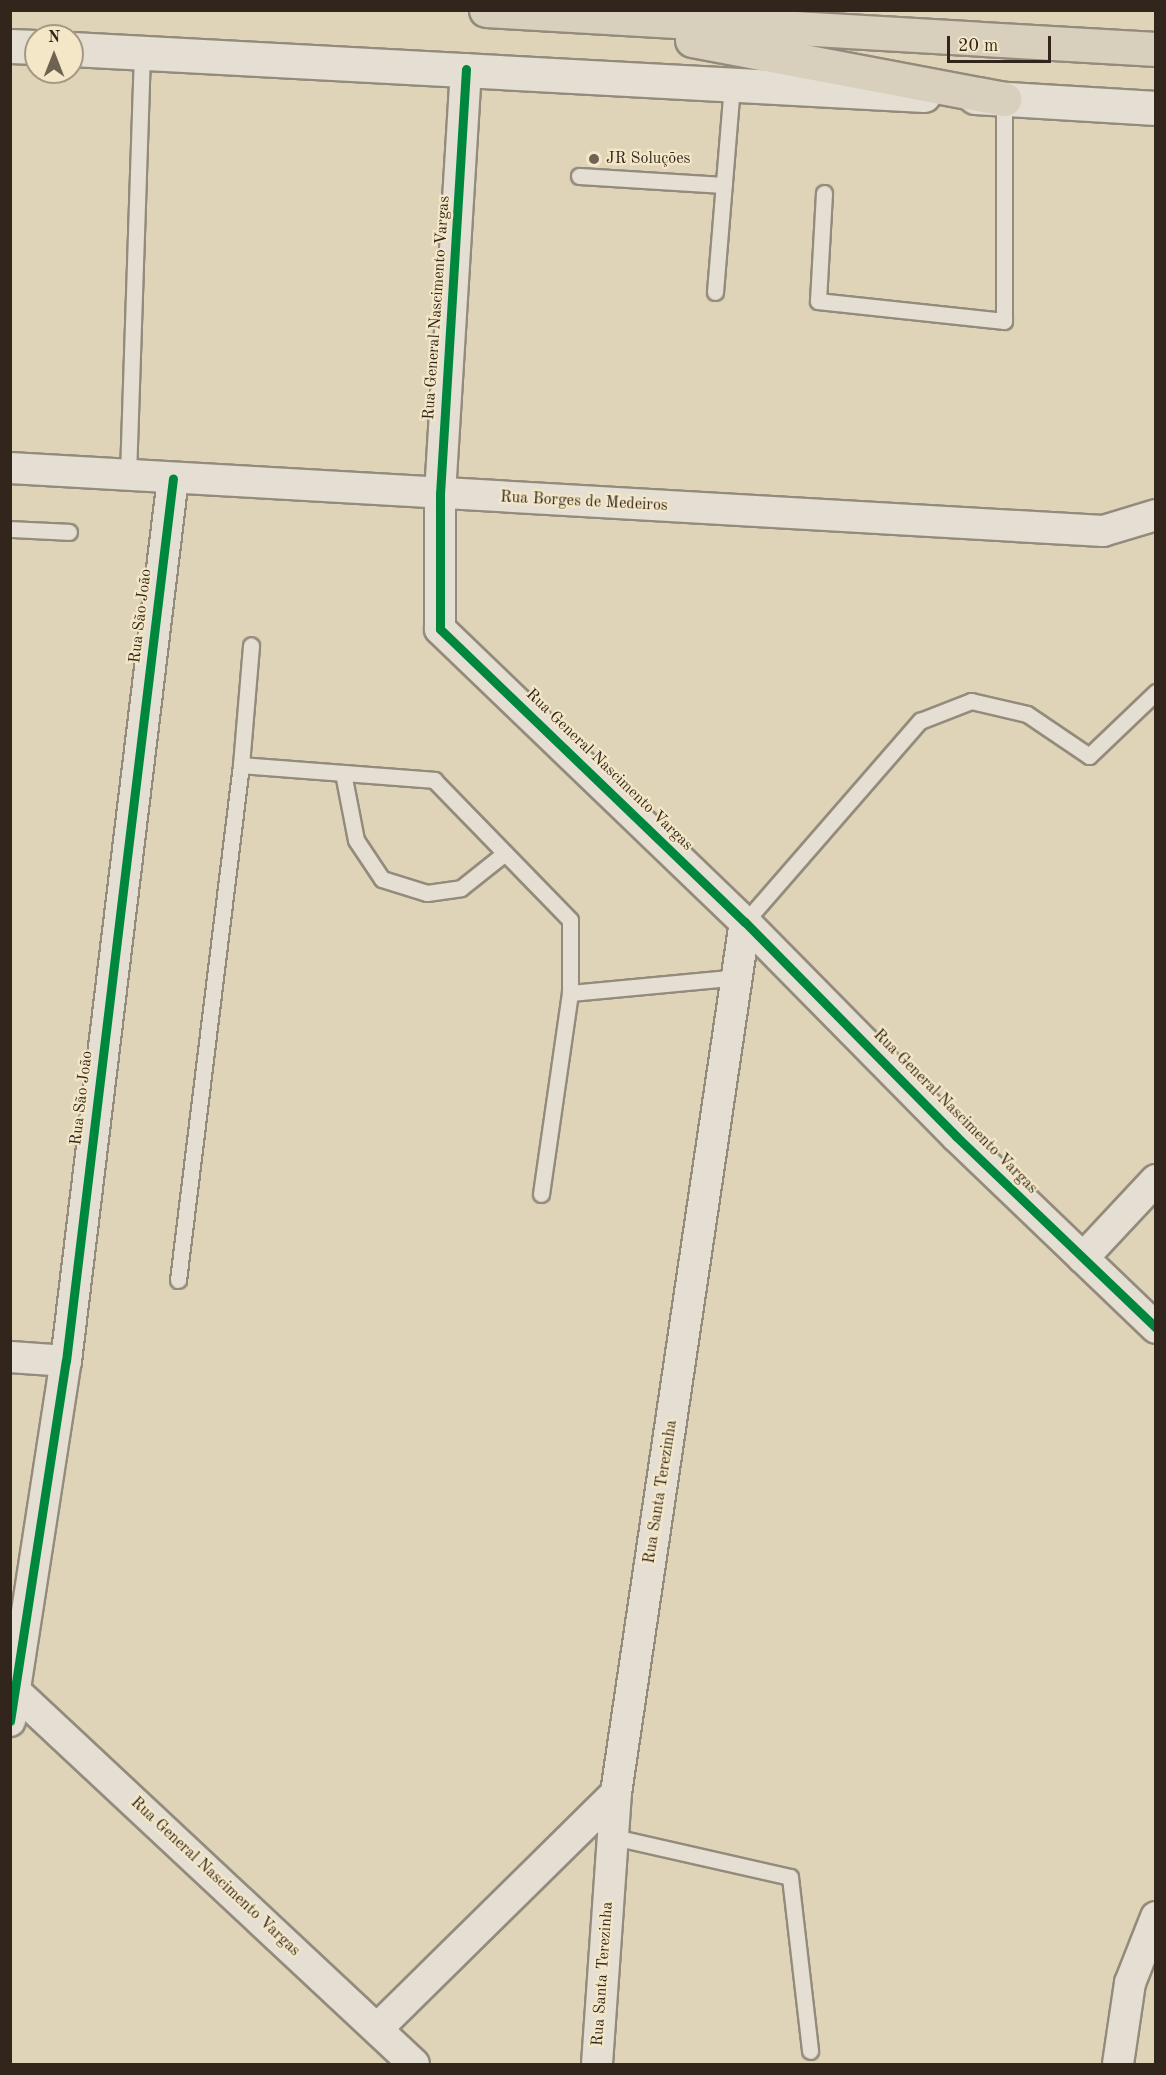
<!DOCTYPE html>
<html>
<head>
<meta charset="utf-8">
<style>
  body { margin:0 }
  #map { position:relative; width:1166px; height:2075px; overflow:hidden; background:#dfd4b8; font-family:"Old Standard TT",serif }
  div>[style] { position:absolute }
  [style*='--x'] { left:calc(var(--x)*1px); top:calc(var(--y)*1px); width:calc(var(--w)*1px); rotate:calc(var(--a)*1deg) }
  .roads { filter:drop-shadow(2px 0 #938b7c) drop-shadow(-2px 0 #938b7c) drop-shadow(0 2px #938b7c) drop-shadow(0 -2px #938b7c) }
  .service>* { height:15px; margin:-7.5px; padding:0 7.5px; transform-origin:7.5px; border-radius:7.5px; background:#e4dfd2 }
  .minor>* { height:30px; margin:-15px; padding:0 15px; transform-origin:15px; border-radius:15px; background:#e4dfd2 }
  .secondary>* { height:33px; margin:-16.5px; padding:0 16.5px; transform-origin:16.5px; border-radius:16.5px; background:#e4dfd2 }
  .trunk>* { height:33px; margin:-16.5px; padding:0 16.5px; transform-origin:16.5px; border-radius:16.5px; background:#d8d0bd }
  .cycleway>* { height:9px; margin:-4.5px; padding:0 4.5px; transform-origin:4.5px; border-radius:4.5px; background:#00873e }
  .dots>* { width:16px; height:16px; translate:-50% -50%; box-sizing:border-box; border:3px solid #f4e7c7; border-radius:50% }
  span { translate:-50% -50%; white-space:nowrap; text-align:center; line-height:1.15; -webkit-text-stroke:4.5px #f4e7c7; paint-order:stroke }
  .poi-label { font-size:16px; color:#31251c }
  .left { translate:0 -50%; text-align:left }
  .street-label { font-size:16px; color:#31251c }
  .frame { position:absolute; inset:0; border:12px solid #31251c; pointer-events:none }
  .north { position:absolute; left:24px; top:24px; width:60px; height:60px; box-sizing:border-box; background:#f4e7c7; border:2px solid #a69983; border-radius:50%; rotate:0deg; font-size:16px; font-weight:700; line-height:24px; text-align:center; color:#31251c }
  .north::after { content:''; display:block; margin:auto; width:21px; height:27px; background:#6e6253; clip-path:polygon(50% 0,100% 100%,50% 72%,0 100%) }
  .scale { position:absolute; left:947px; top:36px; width:104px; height:27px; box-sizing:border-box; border:3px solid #31251c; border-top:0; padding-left:8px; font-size:18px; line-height:21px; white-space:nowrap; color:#31251c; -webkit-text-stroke:4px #f4e7c7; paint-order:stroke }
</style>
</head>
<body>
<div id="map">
  <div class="roads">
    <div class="service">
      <div style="--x:579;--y:176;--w:145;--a:3.6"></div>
      <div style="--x:824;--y:193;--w:108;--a:93.2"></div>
      <div style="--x:818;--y:301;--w:187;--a:6.1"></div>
      <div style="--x:1004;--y:321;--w:222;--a:-90"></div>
      <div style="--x:715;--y:292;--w:209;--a:-85.3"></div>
      <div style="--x:128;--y:475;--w:422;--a:-88.1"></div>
      <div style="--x:10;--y:529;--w:59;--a:2.9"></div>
      <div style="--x:241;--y:765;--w:120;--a:-85.2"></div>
      <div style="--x:343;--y:773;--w:68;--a:79"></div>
      <div style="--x:356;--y:840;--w:47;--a:56.3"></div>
      <div style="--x:382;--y:879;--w:47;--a:17.3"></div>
      <div style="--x:427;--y:893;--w:34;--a:-8"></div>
      <div style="--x:461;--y:888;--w:56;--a:-38.5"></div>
      <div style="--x:745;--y:922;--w:267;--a:-49"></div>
      <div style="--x:920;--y:721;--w:55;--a:-21.4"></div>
      <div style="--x:971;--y:701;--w:57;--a:13.1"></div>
      <div style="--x:1027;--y:714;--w:75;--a:34.1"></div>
      <div style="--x:1089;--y:756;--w:93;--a:-43.7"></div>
      <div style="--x:541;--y:1194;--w:203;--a:-81.8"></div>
      <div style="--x:570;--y:993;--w:171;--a:-5.4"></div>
      <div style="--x:178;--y:1280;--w:519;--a:-83.03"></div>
      <div style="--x:241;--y:765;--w:194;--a:4.4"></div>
      <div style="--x:434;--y:780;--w:195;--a:45.8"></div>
      <div style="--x:570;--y:920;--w:73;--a:90"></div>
      <div style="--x:614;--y:1837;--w:180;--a:12.8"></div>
      <div style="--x:790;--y:1877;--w:175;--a:83.4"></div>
    </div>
    <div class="minor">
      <div style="--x:466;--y:69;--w:426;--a:93.5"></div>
      <div style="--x:440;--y:494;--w:135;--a:90"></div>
      <div style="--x:440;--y:629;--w:423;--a:43.9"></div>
      <div style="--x:745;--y:922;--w:301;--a:45.4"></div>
      <div style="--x:956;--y:1136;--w:277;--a:43.8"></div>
      <div style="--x:10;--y:468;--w:1095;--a:3.3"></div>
      <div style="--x:1103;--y:531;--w:55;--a:-16.8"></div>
      <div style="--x:1083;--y:1258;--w:107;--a:-46.9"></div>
      <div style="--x:10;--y:1357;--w:56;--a:4.1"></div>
      <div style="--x:15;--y:1691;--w:546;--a:43.07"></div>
      <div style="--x:10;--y:1721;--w:364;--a:-81.2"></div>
      <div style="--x:66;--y:1361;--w:889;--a:-83.09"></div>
      <div style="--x:378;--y:2028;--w:334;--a:-44.6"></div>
      <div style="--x:597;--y:2064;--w:272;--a:-86"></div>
      <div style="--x:616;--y:1793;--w:881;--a:-81.58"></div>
      <div style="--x:1118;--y:2064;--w:82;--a:-81.6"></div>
      <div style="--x:1130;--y:1983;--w:71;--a:-68.5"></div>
    </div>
    <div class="secondary">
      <div style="--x:10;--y:46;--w:26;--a:2"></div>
      <div style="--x:72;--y:49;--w:853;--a:3.09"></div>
      <div style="--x:975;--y:97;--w:181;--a:3.5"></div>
    </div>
    <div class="trunk">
      <div style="--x:486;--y:10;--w:671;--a:3.33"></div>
      <div style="--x:692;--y:40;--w:318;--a:10.7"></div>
    </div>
  </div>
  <div class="cycleway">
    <div style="--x:466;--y:69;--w:426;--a:93.5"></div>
    <div style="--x:440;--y:494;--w:135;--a:90"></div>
    <div style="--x:440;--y:629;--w:423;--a:43.9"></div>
    <div style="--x:745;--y:922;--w:301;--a:45.4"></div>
    <div style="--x:956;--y:1136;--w:277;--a:43.8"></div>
    <div style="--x:10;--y:1721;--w:364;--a:-81.2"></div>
    <div style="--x:66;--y:1361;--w:889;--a:-83.09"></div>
  </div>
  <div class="dots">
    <div style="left:594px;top:159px;background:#6e6253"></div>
  </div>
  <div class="poi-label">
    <span class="left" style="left:606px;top:159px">JR Soluções</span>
  </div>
  <div class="street-label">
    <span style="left:437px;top:308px;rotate:-86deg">Rua General Nascimento Vargas</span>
    <span style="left:584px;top:502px;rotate:3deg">Rua Borges de Medeiros</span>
    <span style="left:141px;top:616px;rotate:-83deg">Rua São João</span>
    <span style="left:609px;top:770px;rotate:44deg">Rua General Nascimento Vargas</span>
    <span style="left:82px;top:1098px;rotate:-83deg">Rua São João</span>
    <span style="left:955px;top:1112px;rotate:45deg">Rua General Nascimento Vargas</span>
    <span style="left:661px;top:1492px;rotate:-81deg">Rua Santa Terezinha</span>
    <span style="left:215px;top:1877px;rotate:43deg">Rua General Nascimento Vargas</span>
    <span style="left:603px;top:1974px;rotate:-86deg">Rua Santa Terezinha</span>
  </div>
  <div class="frame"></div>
  <div class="north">N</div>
  <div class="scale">20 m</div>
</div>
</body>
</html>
